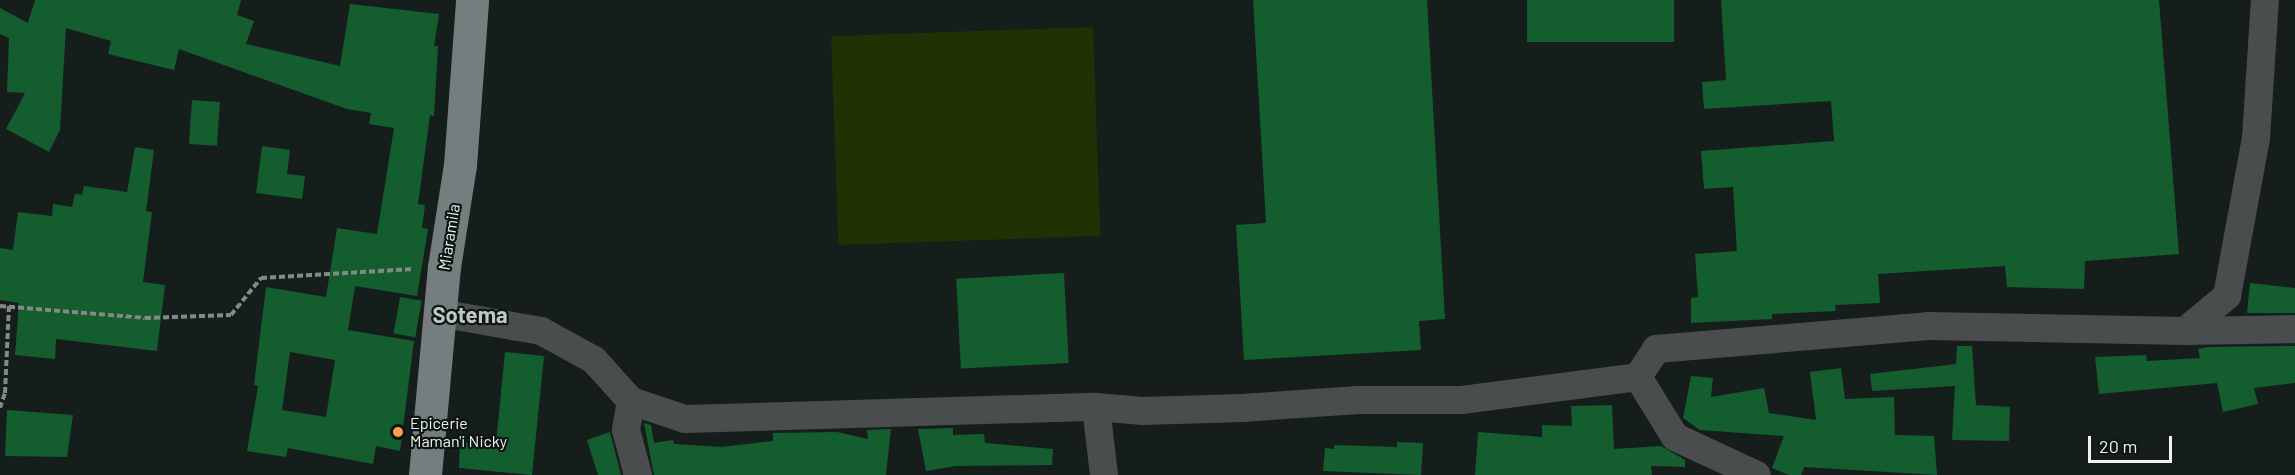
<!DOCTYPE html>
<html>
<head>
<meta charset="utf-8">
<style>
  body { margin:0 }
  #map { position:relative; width:2295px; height:475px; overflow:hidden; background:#161e1c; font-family:Barlow,sans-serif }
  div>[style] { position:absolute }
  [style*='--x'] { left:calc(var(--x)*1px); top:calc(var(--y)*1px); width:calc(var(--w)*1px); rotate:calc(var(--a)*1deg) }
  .green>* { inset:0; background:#223104; transform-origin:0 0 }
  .building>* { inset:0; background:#145d2f; transform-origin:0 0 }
  .path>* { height:4px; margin-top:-2px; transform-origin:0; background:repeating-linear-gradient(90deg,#828987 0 6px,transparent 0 9px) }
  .minor>* { height:28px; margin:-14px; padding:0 14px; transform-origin:14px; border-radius:14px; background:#494d4d }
  .primary>* { height:33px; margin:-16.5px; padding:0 16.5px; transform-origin:16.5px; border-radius:16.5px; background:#757e7e }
  .dots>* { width:16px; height:16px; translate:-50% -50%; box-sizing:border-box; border:3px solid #0d1512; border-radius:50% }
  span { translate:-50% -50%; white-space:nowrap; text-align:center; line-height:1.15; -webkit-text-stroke:4.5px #0d1512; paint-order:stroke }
  .street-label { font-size:16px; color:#eff4f2 }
  .poi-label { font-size:16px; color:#eff4f2 }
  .left { translate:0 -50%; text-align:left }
  .district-label { font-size:22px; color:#bdc8c4; font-weight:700 }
  .scale { position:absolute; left:2088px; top:436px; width:84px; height:27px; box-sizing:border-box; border:3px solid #eff4f2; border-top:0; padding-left:8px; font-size:18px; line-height:21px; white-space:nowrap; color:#eff4f2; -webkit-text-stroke:4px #0d1512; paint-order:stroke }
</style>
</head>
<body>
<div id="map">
  <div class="green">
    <div style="left:1093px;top:27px;width:209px;height:262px;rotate:88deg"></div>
  </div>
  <div class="building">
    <div style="clip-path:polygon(evenodd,35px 0,241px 0,237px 15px,254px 21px,246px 44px,340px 66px,350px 4px,439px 14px,434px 46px,438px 46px,434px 116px,430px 115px,418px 204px,425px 205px,422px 228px,428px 229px,417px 296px,355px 286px,348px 330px,414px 341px,400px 451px,376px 446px,373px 464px,288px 448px,286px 457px,247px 451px,258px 386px,254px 385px,266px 287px,326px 297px,337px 228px,377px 234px,394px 128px,369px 124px,371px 113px,347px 109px,179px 49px,174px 70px,108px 54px,111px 41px,66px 28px,60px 130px,49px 152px,6px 129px,25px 93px,7px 92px,9px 38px,0 34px,0 8px,28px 23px,35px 0,290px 352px,335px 360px,326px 417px,282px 410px,290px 352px)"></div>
    <div style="clip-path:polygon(1253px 0,1427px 0,1445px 319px,1419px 321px,1421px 350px,1244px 360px,1236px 225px,1266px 223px)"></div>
    <div style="left:1527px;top:0;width:147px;height:42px"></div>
    <div style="clip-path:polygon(1721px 0,2159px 0,2179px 254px,2085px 261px,2084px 289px,2007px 287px,2005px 266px,1878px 274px,1880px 303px,1835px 305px,1836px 311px,1772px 314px,1772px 319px,1691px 323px,1691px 298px,1698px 297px,1695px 254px,1737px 251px,1733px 187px,1704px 189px,1701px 151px,1834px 141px,1831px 101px,1704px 109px,1702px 82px,1726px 80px)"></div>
    <div style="left:192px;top:100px;width:28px;height:44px;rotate:4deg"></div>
    <div style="clip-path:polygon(262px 146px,290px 150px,287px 174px,305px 176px,302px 199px,256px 193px)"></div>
    <div style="clip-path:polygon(135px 147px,154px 150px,146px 211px,152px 212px,143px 282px,165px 285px,157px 351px,56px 339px,55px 359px,15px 355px,19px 303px,0 300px,0 248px,13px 250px,18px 212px,52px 216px,53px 204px,72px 207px,75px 194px,82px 195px,84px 186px,127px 192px)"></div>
    <div style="left:1064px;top:273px;width:90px;height:108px;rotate:87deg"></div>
    <div style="clip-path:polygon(2250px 283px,2295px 288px,2295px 313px,2247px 313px)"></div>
    <div style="left:400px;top:297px;width:22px;height:37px;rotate:10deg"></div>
    <div style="clip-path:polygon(1957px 346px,1972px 346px,1976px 405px,2010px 407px,2009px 441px,1952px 440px,1955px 386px,1872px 391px,1870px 374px,1956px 364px)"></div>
    <div style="clip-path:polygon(2295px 346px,2295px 383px,2254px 388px,2258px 404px,2223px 412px,2217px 383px,2099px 394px,2095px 357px,2146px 355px,2147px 361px,2200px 358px,2198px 349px,2208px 347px)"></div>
    <div style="clip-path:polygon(505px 352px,544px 356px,532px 475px,459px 468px,460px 442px,496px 444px)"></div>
    <div style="clip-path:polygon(1841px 368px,1845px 399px,1894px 397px,1895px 435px,1934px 436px,1937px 475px,1804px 467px,1801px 475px,1789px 475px,1772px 468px,1784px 436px,1700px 430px,1683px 418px,1691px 376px,1713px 378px,1711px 397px,1764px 388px,1769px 413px,1816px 420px,1810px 372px)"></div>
    <div style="clip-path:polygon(1612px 405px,1614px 449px,1661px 446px,1685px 460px,1685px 467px,1651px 466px,1652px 475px,1475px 475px,1478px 432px,1542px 437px,1542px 425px,1572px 426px,1571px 406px)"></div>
    <div style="clip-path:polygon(7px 410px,73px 415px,67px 457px,5px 456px)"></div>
    <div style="clip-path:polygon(644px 423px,651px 425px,654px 443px,673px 440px,674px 444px,721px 447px,773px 441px,773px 433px,837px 432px,868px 439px,867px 430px,891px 429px,886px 475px,654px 475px)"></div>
    <div style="clip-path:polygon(953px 428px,953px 435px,984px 434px,985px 443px,1053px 449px,1052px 465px,956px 466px,926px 471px,918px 429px)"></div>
    <div style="clip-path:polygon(610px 432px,621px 475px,598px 475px,587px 440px)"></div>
    <div style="clip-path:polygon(1397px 442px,1423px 443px,1421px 475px,1323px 471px,1325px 448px,1334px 449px,1334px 445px,1397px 447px)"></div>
  </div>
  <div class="path">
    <div style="--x:0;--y:306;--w:145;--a:4.7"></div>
    <div style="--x:145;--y:318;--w:86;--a:-2"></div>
    <div style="--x:231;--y:315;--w:48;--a:-51"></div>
    <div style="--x:261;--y:278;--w:152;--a:-3.4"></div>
    <div style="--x:0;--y:408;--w:16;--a:-72"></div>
    <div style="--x:5;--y:393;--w:87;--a:-87.4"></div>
  </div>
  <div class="minor">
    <div style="--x:439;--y:313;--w:104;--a:10"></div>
    <div style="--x:541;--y:331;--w:60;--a:28.7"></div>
    <div style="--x:594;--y:360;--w:55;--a:47.9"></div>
    <div style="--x:631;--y:401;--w:57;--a:18.4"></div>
    <div style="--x:685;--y:419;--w:411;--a:-1.7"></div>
    <div style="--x:1096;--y:407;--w:47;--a:4.9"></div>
    <div style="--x:1143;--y:411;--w:99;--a:-1.7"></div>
    <div style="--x:1242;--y:408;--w:117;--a:-3.9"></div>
    <div style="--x:1359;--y:400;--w:103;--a:0"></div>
    <div style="--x:1462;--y:400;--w:177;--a:-7.4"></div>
    <div style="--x:1638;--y:377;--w:33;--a:-57"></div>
    <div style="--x:1656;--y:349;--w:273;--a:-4.8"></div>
    <div style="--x:1928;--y:326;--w:257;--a:1.1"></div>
    <div style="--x:2185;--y:331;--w:55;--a:-39.8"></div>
    <div style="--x:2227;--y:296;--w:161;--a:-79.6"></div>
    <div style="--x:2256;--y:138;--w:138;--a:-86.3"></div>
    <div style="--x:2185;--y:331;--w:110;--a:-1"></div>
    <div style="--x:1638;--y:377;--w:70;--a:58.3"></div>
    <div style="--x:1675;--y:437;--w:90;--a:24.9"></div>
    <div style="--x:631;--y:401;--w:29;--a:100"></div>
    <div style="--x:626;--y:430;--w:47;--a:75.1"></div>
    <div style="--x:1096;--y:407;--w:68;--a:83.3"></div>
  </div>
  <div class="primary">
    <div style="--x:425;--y:475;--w:209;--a:-84.8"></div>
    <div style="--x:444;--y:267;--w:103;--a:-81.1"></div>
    <div style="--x:460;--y:165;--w:165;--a:-85.8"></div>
  </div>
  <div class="dots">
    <div style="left:398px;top:432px;background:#fd9c55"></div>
  </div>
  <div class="street-label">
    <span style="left:449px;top:237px;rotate:-81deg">Miaramila</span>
  </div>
  <div class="poi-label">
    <span class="left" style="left:410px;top:432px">Epicerie<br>Maman'i Nicky</span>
  </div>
  <div class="district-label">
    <span style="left:470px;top:315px">Sotema</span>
  </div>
  <div class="scale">20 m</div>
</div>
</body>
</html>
